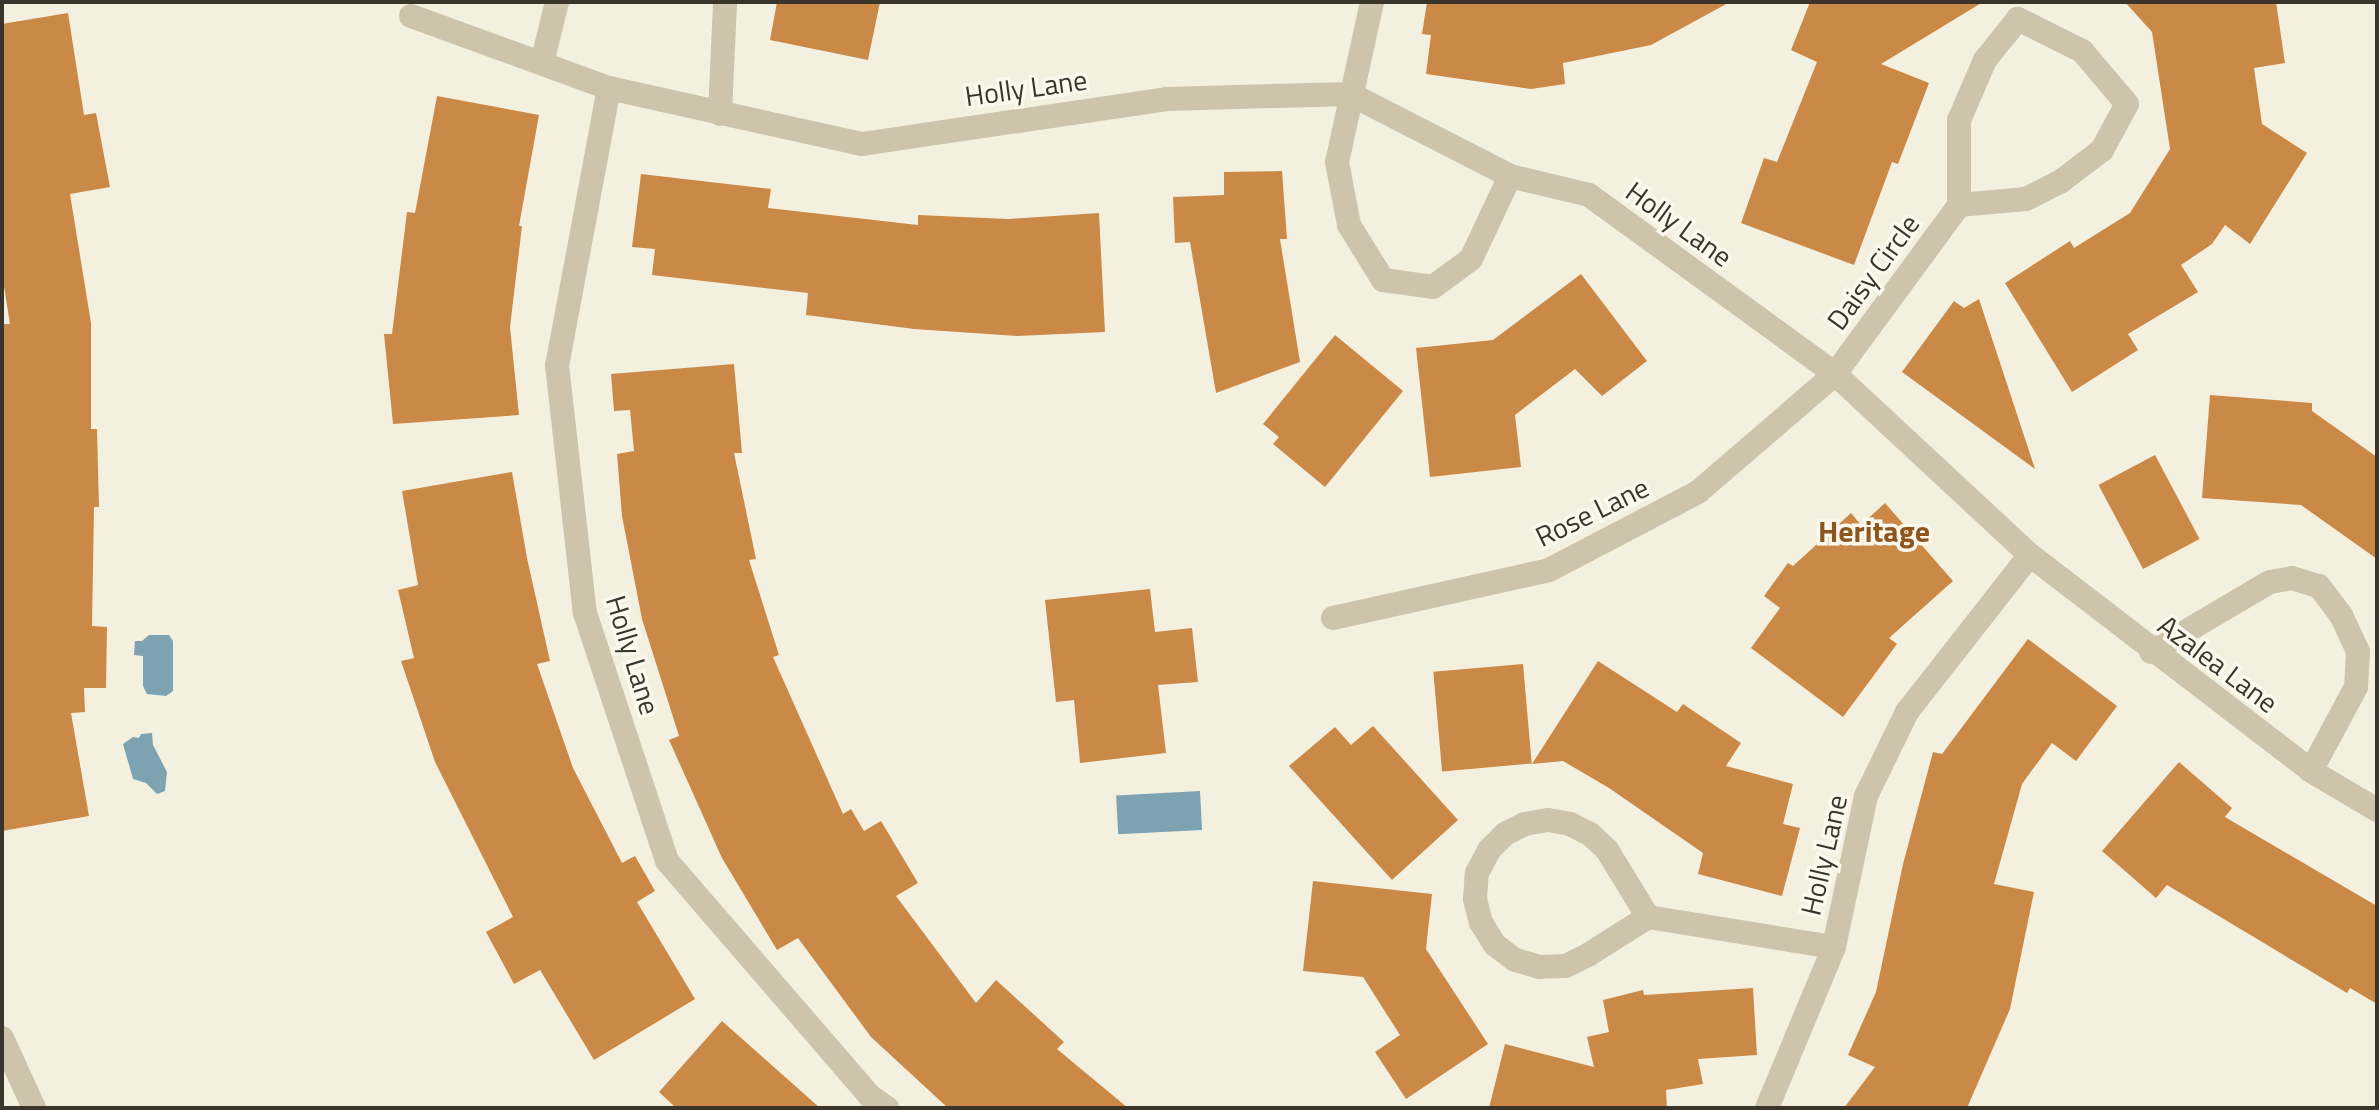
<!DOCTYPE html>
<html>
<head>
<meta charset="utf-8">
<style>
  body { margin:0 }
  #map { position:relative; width:2379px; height:1110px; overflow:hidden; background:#f4f0e0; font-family:"Titillium Web",sans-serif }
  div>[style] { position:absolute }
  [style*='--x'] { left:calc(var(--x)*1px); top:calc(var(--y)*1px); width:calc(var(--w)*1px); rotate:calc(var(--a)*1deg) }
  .water>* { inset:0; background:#7da3b3; transform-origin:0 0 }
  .building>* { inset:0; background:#cb8947; transform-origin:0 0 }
  .street>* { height:24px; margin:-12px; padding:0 12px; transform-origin:12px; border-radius:12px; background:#cdc4ab }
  span { translate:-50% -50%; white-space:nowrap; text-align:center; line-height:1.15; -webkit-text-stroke:7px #fbf8ed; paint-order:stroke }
  .street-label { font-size:28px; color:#3b342a }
  .neighbourhood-label { font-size:30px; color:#8e561f; font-weight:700 }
  .frame { position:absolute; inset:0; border:4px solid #3b342a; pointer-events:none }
</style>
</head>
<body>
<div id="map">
  <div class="water">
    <div style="clip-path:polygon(149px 635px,169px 635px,173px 641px,173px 691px,166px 696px,147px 694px,143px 686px,143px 656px,134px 655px,135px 641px,142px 641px)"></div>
    <div style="clip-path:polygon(152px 733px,153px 745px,167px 772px,165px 791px,157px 794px,146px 783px,133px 779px,123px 744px,133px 737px,139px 738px,141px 734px)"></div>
    <div style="left:1200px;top:791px;width:39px;height:84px;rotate:87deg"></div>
  </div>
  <div class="building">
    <div style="clip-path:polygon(777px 2px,880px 2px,868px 60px,770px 40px)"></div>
    <div style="clip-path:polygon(1427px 2px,1730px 2px,1651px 45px,1563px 63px,1565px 84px,1531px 89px,1426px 74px,1431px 35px,1422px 34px)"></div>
    <div style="clip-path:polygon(1810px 2px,1983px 2px,1881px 64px,1929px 83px,1898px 164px,1892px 162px,1854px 265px,1741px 223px,1764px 158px,1777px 162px,1817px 62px,1791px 50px)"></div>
    <div style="clip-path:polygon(2125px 2px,2276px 2px,2285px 63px,2254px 68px,2262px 124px,2307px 153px,2250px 244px,2225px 225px,2212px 244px,2181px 265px,2198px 292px,2128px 334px,2138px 350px,2072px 392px,2005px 283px,2070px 241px,2074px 248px,2130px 213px,2170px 149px,2152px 32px)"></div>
    <div style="clip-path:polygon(68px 13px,84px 115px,96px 113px,110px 187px,70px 194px,91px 323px,91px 429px,97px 429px,99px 507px,94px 507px,92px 626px,107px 627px,106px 688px,84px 688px,85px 712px,71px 713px,89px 816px,2px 831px,2px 324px,10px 324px,2px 274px,2px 24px)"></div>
    <div style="clip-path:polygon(437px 96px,539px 115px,519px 226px,522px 226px,510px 327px,519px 415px,393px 424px,384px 334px,392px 334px,407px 212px,415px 213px)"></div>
    <div style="clip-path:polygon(1282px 171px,1287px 239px,1280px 239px,1300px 362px,1216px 393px,1190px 242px,1175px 243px,1173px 197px,1224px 195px,1224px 172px)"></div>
    <div style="clip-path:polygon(641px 174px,771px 189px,768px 208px,918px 225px,918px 215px,1008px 219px,1099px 213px,1105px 332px,1017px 336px,914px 329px,806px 315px,808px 293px,652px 275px,655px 249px,632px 247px)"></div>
    <div style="clip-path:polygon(1581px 274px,1647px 361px,1602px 396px,1575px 369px,1515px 415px,1521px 467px,1430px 477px,1416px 348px,1493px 340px)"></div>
    <div style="clip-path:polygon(1979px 299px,2035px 469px,1902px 372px,1954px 301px,1964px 308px)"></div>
    <div style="clip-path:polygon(1335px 335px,1403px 391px,1325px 487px,1273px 444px,1279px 437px,1263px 424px)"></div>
    <div style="clip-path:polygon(734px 364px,742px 453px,734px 453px,756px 559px,749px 560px,779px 655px,773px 657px,843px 814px,851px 809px,864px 831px,881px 821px,918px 883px,896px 896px,976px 1003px,996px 980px,1064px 1042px,1057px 1049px,1128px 1108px,948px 1108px,871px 1037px,798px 938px,777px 950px,722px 858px,669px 740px,679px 736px,642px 619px,622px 516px,617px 454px,634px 451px,630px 410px,614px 411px,611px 374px)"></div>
    <div style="clip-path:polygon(2210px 395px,2312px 403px,2312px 411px,2377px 457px,2377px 559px,2301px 505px,2202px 498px)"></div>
    <div style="left:2155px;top:455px;width:95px;height:64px;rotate:62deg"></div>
    <div style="clip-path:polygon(512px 472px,527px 558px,550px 661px,537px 664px,573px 768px,622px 863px,635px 856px,655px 891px,637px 902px,695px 999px,594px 1060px,540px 970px,514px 984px,486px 932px,513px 917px,435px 762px,401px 661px,414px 658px,398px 590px,418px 585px,402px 491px)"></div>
    <div style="clip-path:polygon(1885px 503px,1953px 581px,1889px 638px,1897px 644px,1843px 717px,1751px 648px,1780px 608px,1764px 596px,1788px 563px,1793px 566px,1851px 513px,1861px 525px)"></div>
    <div style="clip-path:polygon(1150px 589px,1155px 632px,1192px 628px,1198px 682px,1158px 685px,1166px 753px,1080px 763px,1074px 700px,1056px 702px,1045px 600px)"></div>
    <div style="clip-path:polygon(2028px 639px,2117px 706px,2076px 761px,2052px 743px,2022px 784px,1994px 884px,2034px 892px,2010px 1009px,1967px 1108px,1844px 1108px,1875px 1067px,1848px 1055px,1876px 992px,1903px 864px,1933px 752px,1942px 754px)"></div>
    <div style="clip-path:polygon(1598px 661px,1677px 712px,1683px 704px,1741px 743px,1726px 766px,1793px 784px,1783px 824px,1800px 828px,1782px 896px,1698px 874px,1703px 853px,1609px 788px,1563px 761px,1532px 764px)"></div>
    <div style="left:1523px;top:664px;width:100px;height:90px;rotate:85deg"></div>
    <div style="clip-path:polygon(1373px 726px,1458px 820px,1392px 880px,1289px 766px,1335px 727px,1351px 745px)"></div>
    <div style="clip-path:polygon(2179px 762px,2232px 808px,2225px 817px,2377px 906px,2377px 1004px,2350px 988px,2347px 993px,2167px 885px,2156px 898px,2102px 851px)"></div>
    <div style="clip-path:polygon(1313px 881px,1432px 894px,1426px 949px,1488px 1044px,1406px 1099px,1375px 1052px,1400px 1035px,1363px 977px,1303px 971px)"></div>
    <div style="clip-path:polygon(1753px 988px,1757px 1055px,1698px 1059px,1703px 1084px,1666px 1090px,1667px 1108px,1489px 1108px,1505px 1044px,1594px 1067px,1587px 1037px,1609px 1032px,1603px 1000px,1643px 990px,1644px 995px)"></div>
    <div style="clip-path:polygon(722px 1021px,820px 1108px,676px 1108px,659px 1092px)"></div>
  </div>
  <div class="street">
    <div style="--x:1372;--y:2;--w:164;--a:102.3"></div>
    <div style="--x:1337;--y:162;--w:64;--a:79.2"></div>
    <div style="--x:1349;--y:225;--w:65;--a:58.3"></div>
    <div style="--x:1383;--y:280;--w:50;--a:8"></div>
    <div style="--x:1433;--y:287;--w:47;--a:-36.4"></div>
    <div style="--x:1471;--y:259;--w:92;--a:-64.8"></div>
    <div style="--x:411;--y:16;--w:211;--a:20"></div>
    <div style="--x:609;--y:88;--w:259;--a:12.5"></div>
    <div style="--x:862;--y:144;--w:308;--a:-8.4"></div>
    <div style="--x:1167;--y:99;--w:183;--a:-1.6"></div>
    <div style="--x:1350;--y:94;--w:180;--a:27.1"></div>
    <div style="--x:1510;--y:176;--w:81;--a:13.5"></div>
    <div style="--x:1589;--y:195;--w:304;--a:36"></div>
    <div style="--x:1835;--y:374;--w:266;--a:42.9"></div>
    <div style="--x:2030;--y:555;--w:199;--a:128.1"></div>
    <div style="--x:1907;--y:712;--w:93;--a:116"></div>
    <div style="--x:1866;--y:796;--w:154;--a:102"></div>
    <div style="--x:1834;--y:947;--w:174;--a:112.6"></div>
    <div style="--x:542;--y:63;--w:63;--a:-76.2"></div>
    <div style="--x:609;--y:88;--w:282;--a:100.6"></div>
    <div style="--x:557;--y:365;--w:250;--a:83.6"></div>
    <div style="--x:585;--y:613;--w:261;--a:71.7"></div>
    <div style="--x:667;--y:861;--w:311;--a:49.2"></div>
    <div style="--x:870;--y:1096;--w:21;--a:35"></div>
    <div style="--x:720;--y:114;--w:112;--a:-87.4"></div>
    <div style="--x:2030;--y:555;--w:354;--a:37.5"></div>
    <div style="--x:2311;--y:771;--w:77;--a:30.6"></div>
    <div style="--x:1333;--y:618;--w:221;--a:-12.5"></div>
    <div style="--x:1549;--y:570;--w:168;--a:-27.6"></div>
    <div style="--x:1698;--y:492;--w:181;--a:-40.7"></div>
    <div style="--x:1835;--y:374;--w:210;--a:-53.7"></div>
    <div style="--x:1959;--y:205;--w:67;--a:-5.1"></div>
    <div style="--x:2026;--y:199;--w:38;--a:-27"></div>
    <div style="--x:2060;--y:182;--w:53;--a:-37.3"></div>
    <div style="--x:2102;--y:150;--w:52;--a:-61.5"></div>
    <div style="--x:2127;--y:104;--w:70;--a:-130.3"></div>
    <div style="--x:2082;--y:51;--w:72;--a:-153.4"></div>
    <div style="--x:2018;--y:19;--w:53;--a:128.8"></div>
    <div style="--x:1985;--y:60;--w:65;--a:113.4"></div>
    <div style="--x:1959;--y:120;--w:85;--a:90"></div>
    <div style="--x:2151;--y:652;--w:138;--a:-30.5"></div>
    <div style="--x:2270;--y:582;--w:22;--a:-10"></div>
    <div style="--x:2292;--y:578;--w:28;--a:17"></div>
    <div style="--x:2319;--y:586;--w:36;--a:53"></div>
    <div style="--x:2341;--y:615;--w:40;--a:65"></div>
    <div style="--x:2358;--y:651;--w:36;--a:93"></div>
    <div style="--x:2356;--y:687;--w:95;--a:118.2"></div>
    <div style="--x:1548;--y:820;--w:22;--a:10"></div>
    <div style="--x:1570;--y:824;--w:22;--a:27"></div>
    <div style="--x:1590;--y:834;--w:23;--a:43"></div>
    <div style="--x:1607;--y:850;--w:79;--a:58.5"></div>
    <div style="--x:1648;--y:917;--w:71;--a:147.7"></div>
    <div style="--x:1588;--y:955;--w:25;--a:154"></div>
    <div style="--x:1565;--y:966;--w:25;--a:178"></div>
    <div style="--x:1540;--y:967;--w:26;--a:-164"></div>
    <div style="--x:1515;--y:960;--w:25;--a:-143"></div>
    <div style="--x:1495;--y:945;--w:26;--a:-122"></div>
    <div style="--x:1481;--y:923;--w:25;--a:-104"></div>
    <div style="--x:1475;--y:899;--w:26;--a:-86"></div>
    <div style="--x:1477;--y:873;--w:26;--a:-62"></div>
    <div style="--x:1489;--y:850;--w:23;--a:-45"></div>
    <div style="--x:1505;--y:834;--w:22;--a:-27"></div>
    <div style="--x:1525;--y:824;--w:23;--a:-10"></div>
    <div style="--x:1648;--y:917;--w:188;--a:9.2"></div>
    <div style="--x:2;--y:1038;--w:77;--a:65.4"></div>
  </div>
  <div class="street-label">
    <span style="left:1026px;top:88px;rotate:-8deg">Holly Lane</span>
    <span style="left:1679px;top:224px;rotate:36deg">Holly Lane</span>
    <span style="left:1873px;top:272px;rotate:-54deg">Daisy Circle</span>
    <span style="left:1592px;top:512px;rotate:-26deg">Rose Lane</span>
    <span style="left:633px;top:655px;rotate:73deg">Holly Lane</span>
    <span style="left:2218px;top:664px;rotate:37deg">Azalea Lane</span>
    <span style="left:1824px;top:855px;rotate:-77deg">Holly Lane</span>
  </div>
  <div class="neighbourhood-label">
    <span style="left:1874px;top:531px">Heritage</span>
  </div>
  <div class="frame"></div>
</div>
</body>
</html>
